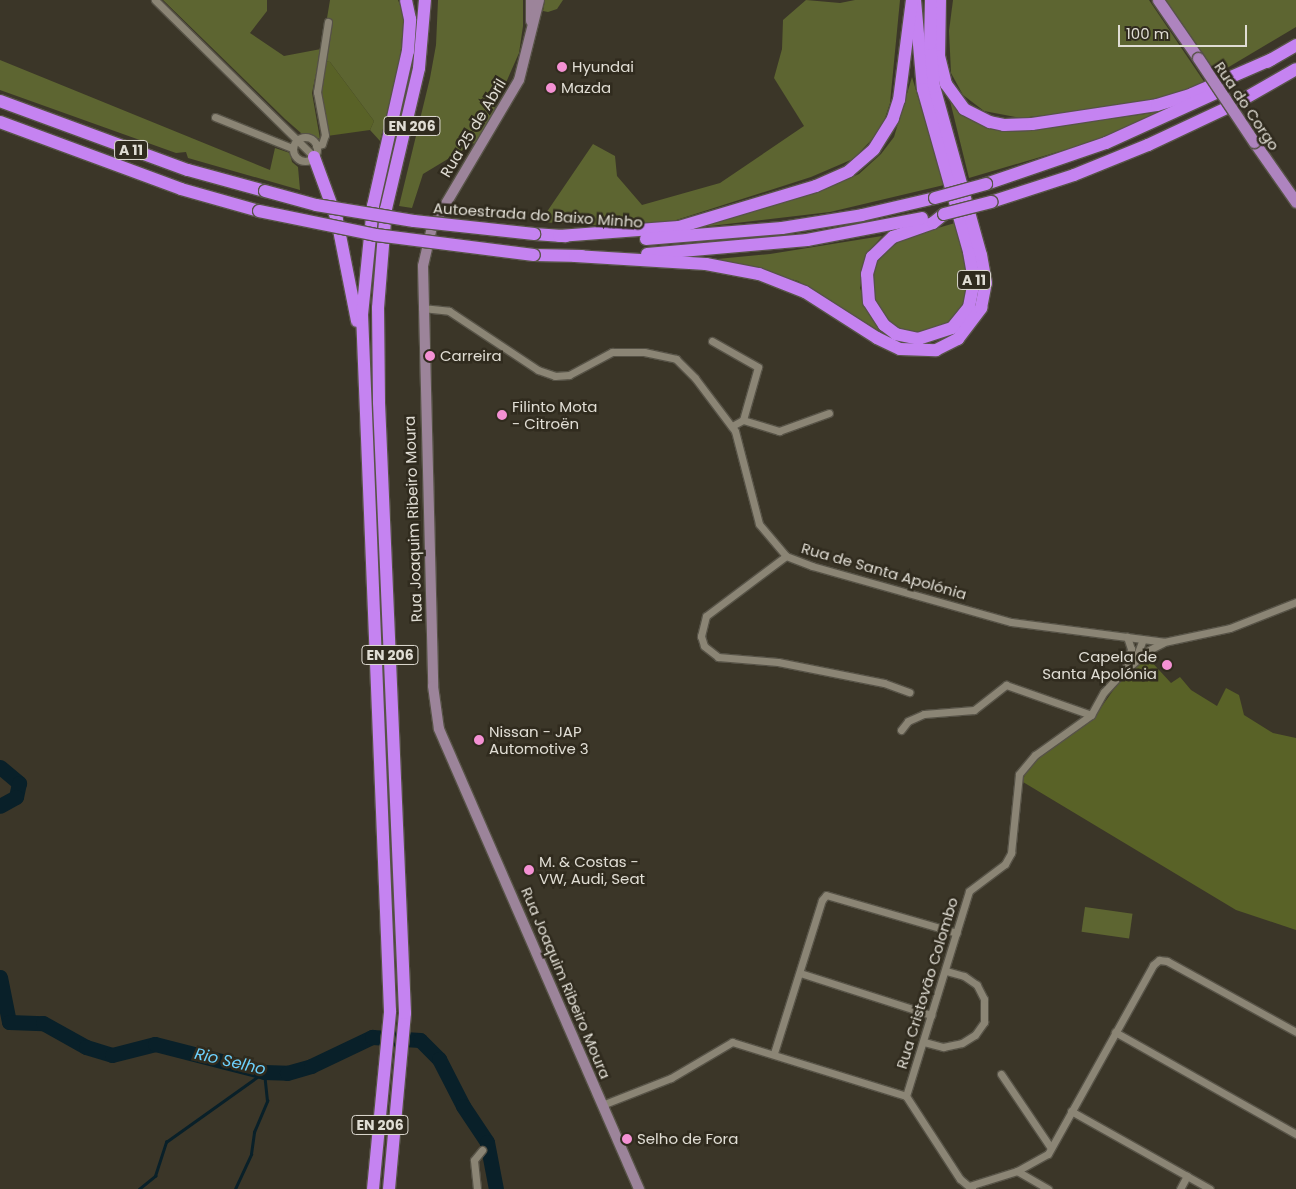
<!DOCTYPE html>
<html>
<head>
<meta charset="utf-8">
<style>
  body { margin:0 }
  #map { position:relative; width:1296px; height:1189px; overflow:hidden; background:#3b3628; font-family:Poppins,sans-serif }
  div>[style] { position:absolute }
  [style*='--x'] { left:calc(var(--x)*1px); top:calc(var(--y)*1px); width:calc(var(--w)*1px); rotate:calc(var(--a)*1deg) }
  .green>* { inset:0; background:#5d6531; transform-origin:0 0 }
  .forest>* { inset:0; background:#596227 }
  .stream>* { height:2.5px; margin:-1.25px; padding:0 1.25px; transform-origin:1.25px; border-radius:1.25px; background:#092029 }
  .river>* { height:15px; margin:-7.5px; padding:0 7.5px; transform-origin:7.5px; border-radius:7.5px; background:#092029 }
  .roads { filter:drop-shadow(1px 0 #575347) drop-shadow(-1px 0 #575347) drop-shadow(0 1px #575347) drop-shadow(0 -1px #575347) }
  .street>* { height:7px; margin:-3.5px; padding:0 3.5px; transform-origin:3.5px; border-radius:3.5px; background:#8b8575 }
  .street>.ring { margin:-3.5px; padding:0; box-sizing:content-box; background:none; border:7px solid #8b8575; border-radius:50% }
  .secondary>* { height:10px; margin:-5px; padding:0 5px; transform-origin:5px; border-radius:5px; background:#9c849a }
  .primary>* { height:11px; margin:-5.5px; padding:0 5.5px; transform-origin:5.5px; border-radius:5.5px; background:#ae84bf }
  .highway>* { height:12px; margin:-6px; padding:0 6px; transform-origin:6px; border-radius:6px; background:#c583f1 }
  .bridges { filter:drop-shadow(1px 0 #575347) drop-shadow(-1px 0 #575347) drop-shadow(0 1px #575347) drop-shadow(0 -1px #575347) }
  .primary-bridge>* { height:11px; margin:-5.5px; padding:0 5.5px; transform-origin:5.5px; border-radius:5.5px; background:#ae84bf }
  .highway-bridge>* { height:12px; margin:-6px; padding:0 6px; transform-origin:6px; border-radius:6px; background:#c583f1 }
  .dots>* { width:14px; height:14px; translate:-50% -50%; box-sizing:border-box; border:2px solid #302b1e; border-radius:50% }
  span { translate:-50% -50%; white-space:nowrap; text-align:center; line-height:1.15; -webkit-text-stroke:5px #302b1e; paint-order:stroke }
  .shield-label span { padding:1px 4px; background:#302b1e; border:1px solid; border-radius:4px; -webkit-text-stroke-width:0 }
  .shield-label { font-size:14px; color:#e0ddd4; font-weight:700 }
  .poi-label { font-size:15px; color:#e0ddd4 }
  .left { translate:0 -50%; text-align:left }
  .right { translate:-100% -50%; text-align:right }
  .street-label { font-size:15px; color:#e0ddd4 }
  .water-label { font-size:16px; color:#6dd2fe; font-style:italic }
  .scale { position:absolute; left:1118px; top:25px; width:129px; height:22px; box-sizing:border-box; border:2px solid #e0ddd4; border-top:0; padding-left:6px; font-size:15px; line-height:18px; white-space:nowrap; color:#e0ddd4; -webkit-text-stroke:4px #302b1e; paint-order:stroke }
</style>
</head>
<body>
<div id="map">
  <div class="green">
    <div style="clip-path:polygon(163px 0,267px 0,267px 11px,250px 33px,284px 56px,321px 49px,312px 93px,320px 139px,301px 133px,285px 119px)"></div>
    <div style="clip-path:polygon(330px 0,398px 0,404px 15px,400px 59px,380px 141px,370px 130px,374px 121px,330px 62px,322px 61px,330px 19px,327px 18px)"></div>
    <div style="clip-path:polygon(438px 0,523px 0,523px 26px,519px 53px,487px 126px,476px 142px,423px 174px,412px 208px,399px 206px,430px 78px,436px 45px)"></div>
    <div style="clip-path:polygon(545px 0,563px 0,557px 9px,548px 12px,543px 11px)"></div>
    <div style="clip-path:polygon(806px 0,840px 3px,855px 0,900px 0,890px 103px,881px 130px,853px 159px,811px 177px,670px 222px,611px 226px,540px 222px,593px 144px,615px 156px,617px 176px,642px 205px,720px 183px,804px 126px,774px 78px,782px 49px,783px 20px)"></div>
    <div style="clip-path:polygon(953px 0,1149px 0,1205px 83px,1160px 98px,1108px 108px,1020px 118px,984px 111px,963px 95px,951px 73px,949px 31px)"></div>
    <div style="clip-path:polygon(1166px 0,1296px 0,1296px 27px,1217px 74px)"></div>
    <div style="clip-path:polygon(0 60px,270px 170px,275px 148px,290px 153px,292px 162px,298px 167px,300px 190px,188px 158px,186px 152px,176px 153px,0 90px)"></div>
    <div style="clip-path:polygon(912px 77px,944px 185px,830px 212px,701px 227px,763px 206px,813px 194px,859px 174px,881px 154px,894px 137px)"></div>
    <div style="clip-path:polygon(950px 101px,974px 122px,1004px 131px,1033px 130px,1159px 112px,1160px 115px,1091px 142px,969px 178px)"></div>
    <div style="clip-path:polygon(955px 223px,968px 278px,962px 309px,945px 326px,921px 334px,893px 326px,881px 316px,875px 303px,871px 275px,876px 262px,900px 239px)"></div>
    <div style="clip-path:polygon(882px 236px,866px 255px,860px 288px,869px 315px,889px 337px,798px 281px,717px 259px,770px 254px)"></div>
    <div style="left:1085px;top:907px;width:48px;height:25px;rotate:8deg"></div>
  </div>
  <div class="forest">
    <div style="clip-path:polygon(322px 61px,330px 62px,374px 121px,370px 130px,327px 136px,320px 96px)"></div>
    <div style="clip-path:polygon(1148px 658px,1171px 683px,1180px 677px,1191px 690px,1217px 706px,1226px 688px,1239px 695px,1244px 715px,1273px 733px,1296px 738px,1296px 930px,1236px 910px,1023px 782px,1026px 768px,1095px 716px,1119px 682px)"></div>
  </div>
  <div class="stream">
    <div style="--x:139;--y:1189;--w:21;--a:-39"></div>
    <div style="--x:155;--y:1176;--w:36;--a:-72"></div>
    <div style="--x:166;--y:1142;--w:120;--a:-35.5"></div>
    <div style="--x:235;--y:1189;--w:38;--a:-65"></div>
    <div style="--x:251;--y:1154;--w:22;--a:-82"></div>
    <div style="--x:254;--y:1132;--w:34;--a:-67"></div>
    <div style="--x:267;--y:1101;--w:29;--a:-96"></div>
  </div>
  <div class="river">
    <div style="--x:0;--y:767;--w:25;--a:40"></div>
    <div style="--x:19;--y:783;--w:14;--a:102"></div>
    <div style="--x:16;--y:797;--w:18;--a:151"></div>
    <div style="--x:0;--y:977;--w:46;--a:78.7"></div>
    <div style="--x:9;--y:1022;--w:34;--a:2"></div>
    <div style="--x:43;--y:1023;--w:49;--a:29.2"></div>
    <div style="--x:86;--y:1047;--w:27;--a:17"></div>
    <div style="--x:112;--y:1055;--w:44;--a:-14.3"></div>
    <div style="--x:155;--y:1044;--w:113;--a:14.4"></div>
    <div style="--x:264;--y:1072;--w:23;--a:2"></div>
    <div style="--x:287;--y:1073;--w:25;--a:-16"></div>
    <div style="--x:311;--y:1066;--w:68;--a:-25.4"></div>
    <div style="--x:372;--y:1037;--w:48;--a:3.6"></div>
    <div style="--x:420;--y:1040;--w:27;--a:45"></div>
    <div style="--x:439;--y:1059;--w:53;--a:62.9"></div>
    <div style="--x:463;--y:1106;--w:43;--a:56.3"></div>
    <div style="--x:487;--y:1142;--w:48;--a:79.2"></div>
  </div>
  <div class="roads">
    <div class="street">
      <div style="--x:155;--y:0;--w:223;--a:44.6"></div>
      <div style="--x:215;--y:117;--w:83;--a:21.9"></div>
      <div class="ring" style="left:293px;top:137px;width:17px;height:17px"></div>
      <div style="--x:316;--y:146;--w:6;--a:-18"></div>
      <div style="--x:322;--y:144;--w:9;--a:-72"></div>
      <div style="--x:325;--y:135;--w:44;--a:-100.5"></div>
      <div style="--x:317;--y:92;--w:71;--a:-81.1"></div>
      <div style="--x:422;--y:308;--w:27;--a:6"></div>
      <div style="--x:449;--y:311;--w:107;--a:33.5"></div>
      <div style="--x:538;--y:370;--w:18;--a:19"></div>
      <div style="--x:555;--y:376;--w:14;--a:-4"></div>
      <div style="--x:569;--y:375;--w:49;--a:-28.1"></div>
      <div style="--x:612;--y:352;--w:32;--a:0"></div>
      <div style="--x:644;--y:352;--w:33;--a:12"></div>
      <div style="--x:676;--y:359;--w:27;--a:45"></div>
      <div style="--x:695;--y:378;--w:66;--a:53"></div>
      <div style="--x:735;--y:431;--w:96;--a:75.5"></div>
      <div style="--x:759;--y:524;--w:42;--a:49.8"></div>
      <div style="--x:786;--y:556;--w:28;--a:21"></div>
      <div style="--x:812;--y:566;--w:207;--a:15.7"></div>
      <div style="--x:1011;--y:622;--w:154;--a:7.4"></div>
      <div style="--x:1164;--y:642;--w:67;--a:-12"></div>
      <div style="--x:1230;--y:628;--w:71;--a:-21.5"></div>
      <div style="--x:712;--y:341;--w:53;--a:29.5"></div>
      <div style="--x:758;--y:367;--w:55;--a:105.8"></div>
      <div style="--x:743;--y:420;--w:13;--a:151"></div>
      <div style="--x:743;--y:420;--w:38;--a:17"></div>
      <div style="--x:779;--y:431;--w:53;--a:-19.8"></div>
      <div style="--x:786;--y:556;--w:100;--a:143.1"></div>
      <div style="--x:706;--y:616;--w:21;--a:104"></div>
      <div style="--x:701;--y:636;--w:10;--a:73"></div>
      <div style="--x:704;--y:646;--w:18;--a:38"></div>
      <div style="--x:718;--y:657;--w:60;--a:4.8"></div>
      <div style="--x:778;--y:662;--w:108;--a:11.2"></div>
      <div style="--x:884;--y:683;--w:27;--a:20"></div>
      <div style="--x:1136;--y:658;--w:20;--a:-70"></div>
      <div style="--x:1125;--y:669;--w:21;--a:-73"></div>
      <div style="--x:1131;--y:649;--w:13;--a:-108"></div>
      <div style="--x:901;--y:730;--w:11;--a:-52"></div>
      <div style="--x:908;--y:721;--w:17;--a:-24"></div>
      <div style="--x:924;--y:714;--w:50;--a:-4.6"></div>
      <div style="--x:974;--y:710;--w:41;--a:-38"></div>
      <div style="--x:1006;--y:685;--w:90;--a:19.4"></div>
      <div style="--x:800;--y:973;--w:138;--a:17.8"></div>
      <div style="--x:1115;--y:1032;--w:208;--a:29.4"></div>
      <div style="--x:924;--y:1042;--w:20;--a:15"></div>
      <div style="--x:943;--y:1047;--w:19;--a:-12"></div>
      <div style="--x:962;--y:1043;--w:15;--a:-32"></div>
      <div style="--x:975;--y:1035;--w:16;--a:-55"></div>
      <div style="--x:984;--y:1022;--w:23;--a:-90"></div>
      <div style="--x:984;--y:999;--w:16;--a:-117"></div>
      <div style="--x:977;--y:985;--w:16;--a:-145"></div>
      <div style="--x:964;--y:976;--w:19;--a:-164"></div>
      <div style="--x:774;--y:1053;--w:160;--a:-72.6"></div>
      <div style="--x:822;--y:900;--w:6;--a:-51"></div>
      <div style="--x:826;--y:895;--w:136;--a:16.2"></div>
      <div style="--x:1001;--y:1074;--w:89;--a:56"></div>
      <div style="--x:906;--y:1096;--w:214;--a:-72.9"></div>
      <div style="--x:969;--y:891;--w:45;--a:-36.9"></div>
      <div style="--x:1005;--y:864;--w:13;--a:-61"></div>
      <div style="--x:1011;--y:853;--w:79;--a:-84.2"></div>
      <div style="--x:1019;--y:774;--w:25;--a:-50"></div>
      <div style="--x:1035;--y:755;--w:69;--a:-35.5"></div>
      <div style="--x:1091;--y:715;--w:26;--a:-61"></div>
      <div style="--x:1104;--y:692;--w:26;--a:-47"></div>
      <div style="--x:1122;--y:673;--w:33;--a:-41"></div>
      <div style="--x:1147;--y:651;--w:18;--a:-27"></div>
      <div style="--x:906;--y:1096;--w:99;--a:57"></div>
      <div style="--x:960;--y:1179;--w:16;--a:40"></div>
      <div style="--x:602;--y:1105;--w:74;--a:-21.4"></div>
      <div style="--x:671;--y:1078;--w:71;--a:-30.5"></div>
      <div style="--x:732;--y:1042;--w:182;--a:17.2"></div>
      <div style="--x:1071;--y:1111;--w:159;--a:29.3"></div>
      <div style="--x:1017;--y:1171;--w:36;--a:30"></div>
      <div style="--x:969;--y:1186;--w:50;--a:-17.4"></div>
      <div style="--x:1017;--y:1171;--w:35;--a:-29"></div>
      <div style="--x:1048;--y:1154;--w:216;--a:-60.9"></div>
      <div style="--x:1153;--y:965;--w:8;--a:-40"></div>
      <div style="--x:1159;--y:960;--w:8;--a:7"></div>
      <div style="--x:1167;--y:961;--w:147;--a:28.8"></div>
      <div style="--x:477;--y:1189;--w:29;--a:-96"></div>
      <div style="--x:474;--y:1160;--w:13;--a:-51"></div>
      <div style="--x:1180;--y:1189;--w:15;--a:-62"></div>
    </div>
    <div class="secondary">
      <div style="--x:531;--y:0;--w:21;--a:90"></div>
      <div style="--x:539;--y:0;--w:82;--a:104"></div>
      <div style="--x:519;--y:80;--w:171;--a:120.6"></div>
      <div style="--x:432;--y:227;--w:40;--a:103"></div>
      <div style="--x:423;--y:266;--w:420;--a:88.6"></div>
      <div style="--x:433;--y:686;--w:43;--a:82.1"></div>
      <div style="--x:439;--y:729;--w:502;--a:66.5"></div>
    </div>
    <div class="primary">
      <div style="--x:1158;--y:0;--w:70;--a:55.4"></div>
      <div style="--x:1254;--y:142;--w:73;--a:55"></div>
    </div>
    <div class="highway">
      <div style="--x:915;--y:0;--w:89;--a:84.9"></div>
      <div style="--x:923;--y:89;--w:169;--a:74.2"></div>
      <div style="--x:969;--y:252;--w:29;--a:80"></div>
      <div style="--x:974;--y:281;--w:26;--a:101"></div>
      <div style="--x:969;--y:307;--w:27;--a:129"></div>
      <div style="--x:952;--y:328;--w:35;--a:162"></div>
      <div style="--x:919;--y:339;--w:24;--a:-168"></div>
      <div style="--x:896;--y:334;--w:15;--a:-143"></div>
      <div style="--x:884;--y:325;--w:27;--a:-123"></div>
      <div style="--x:869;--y:302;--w:28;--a:-94"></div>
      <div style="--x:867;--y:274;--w:18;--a:-74"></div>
      <div style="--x:872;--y:257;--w:29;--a:-44"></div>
      <div style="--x:893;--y:237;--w:42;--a:-19.3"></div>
      <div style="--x:933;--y:223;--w:14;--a:-39"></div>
      <div style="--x:940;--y:0;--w:56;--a:91"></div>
      <div style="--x:939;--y:56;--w:29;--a:76"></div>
      <div style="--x:946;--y:84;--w:31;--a:54"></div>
      <div style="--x:964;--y:109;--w:29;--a:27"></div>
      <div style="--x:990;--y:122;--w:14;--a:12"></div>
      <div style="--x:1004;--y:125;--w:28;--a:-2"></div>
      <div style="--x:1032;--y:124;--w:126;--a:-8.6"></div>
      <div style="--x:1157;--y:105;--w:37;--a:-17"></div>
      <div style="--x:1192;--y:94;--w:87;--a:-23.6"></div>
      <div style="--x:1267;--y:62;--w:34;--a:-30"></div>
      <div style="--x:0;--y:101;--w:200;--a:20.2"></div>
      <div style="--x:188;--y:170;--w:80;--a:15.3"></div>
      <div style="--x:0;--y:122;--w:193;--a:20.3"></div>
      <div style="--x:181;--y:189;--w:81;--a:15.8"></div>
      <div style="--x:314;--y:157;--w:67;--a:69.9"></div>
      <div style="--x:337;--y:220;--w:103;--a:78.8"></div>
      <div style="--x:986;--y:184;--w:127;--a:-18.9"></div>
      <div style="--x:1106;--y:143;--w:123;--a:-24.5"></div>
      <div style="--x:991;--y:202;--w:87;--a:-18"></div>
      <div style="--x:1074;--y:175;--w:80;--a:-22.1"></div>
      <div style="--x:1148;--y:145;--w:96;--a:-25.2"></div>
      <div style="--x:1235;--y:104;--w:70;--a:-29.8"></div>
      <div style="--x:534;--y:234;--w:32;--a:4"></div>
      <div style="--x:559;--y:236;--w:120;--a:-4.3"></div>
      <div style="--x:679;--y:227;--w:143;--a:-16.7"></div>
      <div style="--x:816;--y:186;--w:36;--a:-24"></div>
      <div style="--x:849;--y:171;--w:33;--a:-41"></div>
      <div style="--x:874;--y:149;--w:36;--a:-58"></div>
      <div style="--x:893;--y:118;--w:19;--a:-72"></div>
      <div style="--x:899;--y:100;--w:101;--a:-82.6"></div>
      <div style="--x:646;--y:239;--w:136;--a:-4.6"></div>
      <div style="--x:782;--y:228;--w:81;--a:-9.2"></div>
      <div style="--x:862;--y:215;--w:75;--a:-13.1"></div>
      <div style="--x:647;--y:254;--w:161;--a:-5"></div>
      <div style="--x:807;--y:240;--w:117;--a:-10.8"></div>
      <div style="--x:534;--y:255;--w:48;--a:1.2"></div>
      <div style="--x:575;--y:256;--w:131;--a:3.5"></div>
      <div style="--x:706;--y:264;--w:54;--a:10.7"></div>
      <div style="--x:759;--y:274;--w:49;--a:21.4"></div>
      <div style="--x:805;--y:292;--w:85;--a:32.6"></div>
      <div style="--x:877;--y:338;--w:25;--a:26"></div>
      <div style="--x:900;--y:349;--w:36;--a:2"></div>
      <div style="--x:936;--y:350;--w:25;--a:-27"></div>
      <div style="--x:958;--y:339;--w:39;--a:-53"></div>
      <div style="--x:981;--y:308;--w:25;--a:-79"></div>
      <div style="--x:986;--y:283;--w:28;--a:-100"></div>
      <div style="--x:981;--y:255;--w:174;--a:-105.6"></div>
      <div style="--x:934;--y:87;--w:43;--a:-95.3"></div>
      <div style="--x:930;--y:44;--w:44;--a:-88.7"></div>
      <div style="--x:373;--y:1189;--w:179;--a:-84.5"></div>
      <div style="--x:390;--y:1011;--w:697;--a:-92.3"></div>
      <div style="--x:362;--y:315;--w:110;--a:-84.2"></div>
      <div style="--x:373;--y:206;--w:159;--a:-77.3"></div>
      <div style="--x:408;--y:51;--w:32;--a:-86"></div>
      <div style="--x:410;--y:19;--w:19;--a:-102"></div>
      <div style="--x:389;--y:1189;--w:177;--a:-84.8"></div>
      <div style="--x:405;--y:1013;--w:612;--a:-92.44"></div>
      <div style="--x:379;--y:402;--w:94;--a:-90.6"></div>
      <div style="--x:378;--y:308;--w:99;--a:-85.4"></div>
      <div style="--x:386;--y:209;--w:145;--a:-76.8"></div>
      <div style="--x:419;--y:68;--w:68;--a:-85"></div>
    </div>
  </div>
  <div class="bridges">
    <div class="primary-bridge">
      <div style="--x:1198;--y:58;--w:101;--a:56.3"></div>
    </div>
    <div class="highway-bridge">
      <div style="--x:265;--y:191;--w:53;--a:15.4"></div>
      <div style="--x:316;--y:205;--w:99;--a:9.3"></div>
      <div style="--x:414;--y:221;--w:121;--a:6.2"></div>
      <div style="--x:935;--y:198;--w:53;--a:-15.4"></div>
      <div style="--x:259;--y:211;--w:119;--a:11.6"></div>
      <div style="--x:376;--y:235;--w:159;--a:7.2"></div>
      <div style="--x:944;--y:214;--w:49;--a:-14.3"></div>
    </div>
  </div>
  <div class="dots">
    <div style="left:562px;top:67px;background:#f491d4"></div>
    <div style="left:551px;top:88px;background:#f491d4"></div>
    <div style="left:430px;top:356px;background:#f491d4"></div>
    <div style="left:502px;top:415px;background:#f491d4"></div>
    <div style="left:1167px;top:665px;background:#f491d4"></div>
    <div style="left:479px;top:740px;background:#f491d4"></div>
    <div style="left:529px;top:870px;background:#f491d4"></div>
    <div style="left:627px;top:1139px;background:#f491d4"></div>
  </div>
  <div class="shield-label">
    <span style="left:412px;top:126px">EN 206</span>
    <span style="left:131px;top:150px">A 11</span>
    <span style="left:974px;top:280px">A 11</span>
    <span style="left:390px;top:655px">EN 206</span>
    <span style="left:380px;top:1125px">EN 206</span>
  </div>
  <div class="poi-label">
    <span class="left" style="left:572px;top:67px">Hyundai</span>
    <span class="left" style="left:561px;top:88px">Mazda</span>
    <span class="left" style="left:440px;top:356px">Carreira</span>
    <span class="left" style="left:512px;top:415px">Filinto Mota<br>- Citroën</span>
    <span class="right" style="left:1157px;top:665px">Capela de<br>Santa Apolónia</span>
    <span class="left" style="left:489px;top:740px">Nissan - JAP<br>Automotive 3</span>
    <span class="left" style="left:539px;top:870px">M. &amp; Costas -<br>VW, Audi, Seat</span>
    <span class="left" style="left:637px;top:1139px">Selho de Fora</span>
  </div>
  <div class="street-label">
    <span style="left:1247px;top:106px;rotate:56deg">Rua do Corgo</span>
    <span style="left:473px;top:128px;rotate:-59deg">Rua 25 de Abril</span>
    <span style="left:538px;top:215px;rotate:4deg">Autoestrada do Baixo Minho</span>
    <span style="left:413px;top:519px;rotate:-92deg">Rua Joaquim Ribeiro Moura</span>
    <span style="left:884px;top:571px;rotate:16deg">Rua de Santa Apolónia</span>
    <span style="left:566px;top:983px;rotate:67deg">Rua Joaquim Ribeiro Moura</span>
    <span style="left:927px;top:983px;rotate:-73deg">Rua Cristovão Colombo</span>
  </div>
  <div class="water-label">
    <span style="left:230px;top:1062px;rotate:13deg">Rio Selho</span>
  </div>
  <div class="scale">100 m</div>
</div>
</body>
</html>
